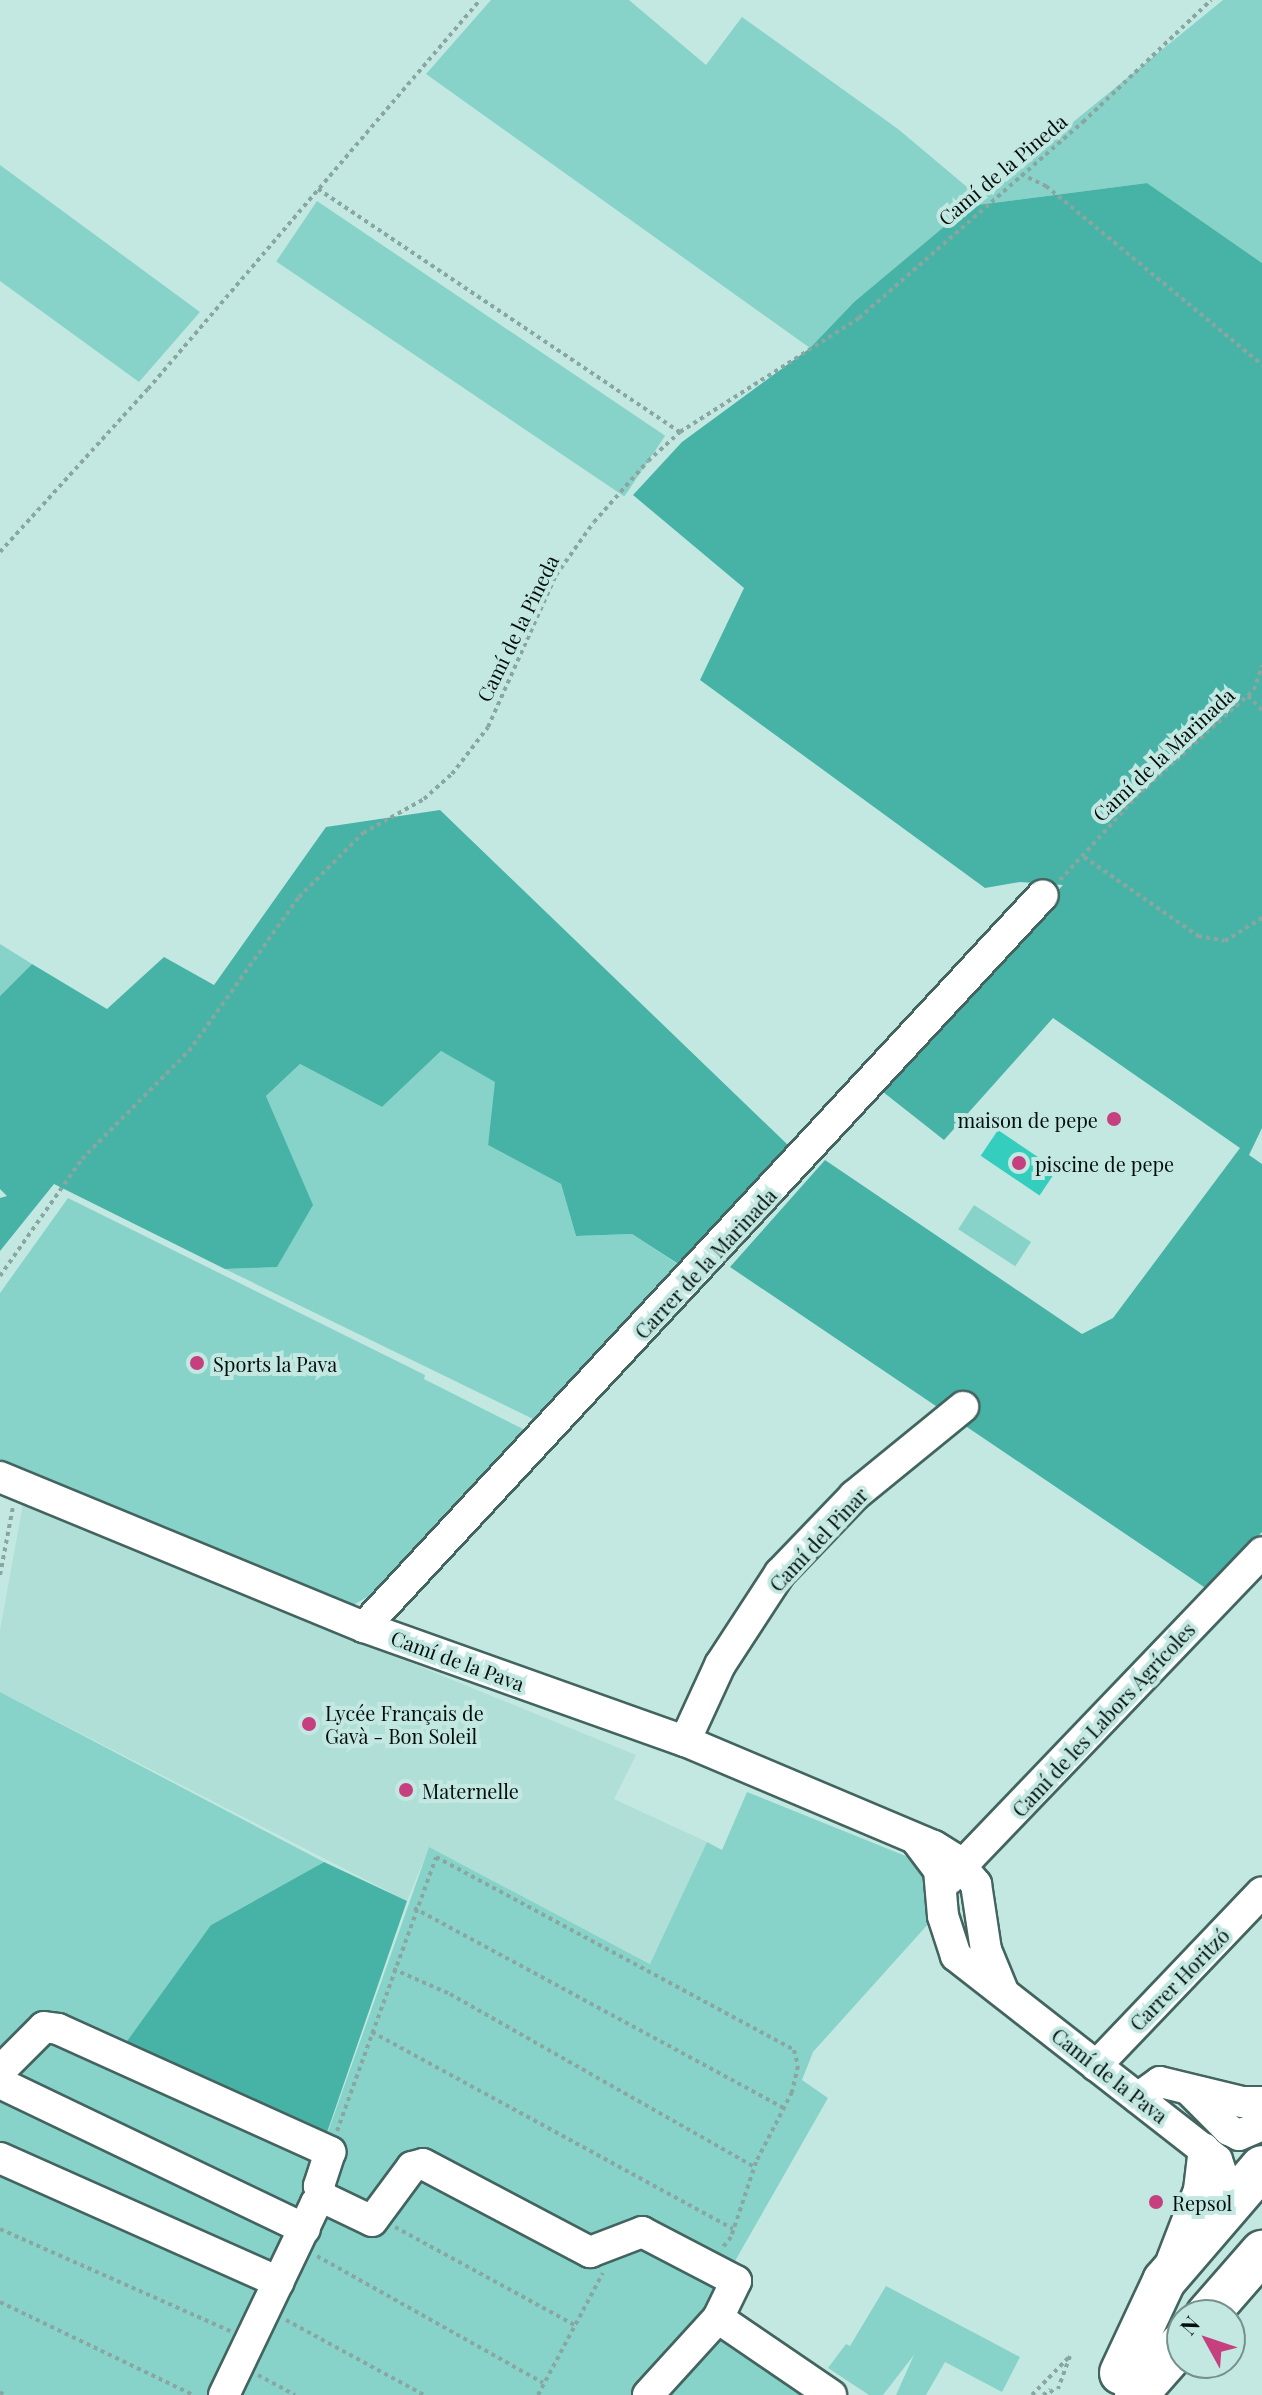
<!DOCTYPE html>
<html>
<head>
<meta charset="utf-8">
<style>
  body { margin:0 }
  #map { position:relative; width:1262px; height:2395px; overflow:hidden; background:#c3e8e2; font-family:"Playfair Display",serif }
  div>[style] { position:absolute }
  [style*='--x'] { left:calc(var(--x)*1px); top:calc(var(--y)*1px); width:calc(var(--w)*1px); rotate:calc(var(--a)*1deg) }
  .built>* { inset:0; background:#b0dfd7 }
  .green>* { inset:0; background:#88d3c9; transform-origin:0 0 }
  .forest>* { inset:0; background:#47b3a6 }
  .water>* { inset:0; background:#35cebe; transform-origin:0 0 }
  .path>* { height:4px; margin-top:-2px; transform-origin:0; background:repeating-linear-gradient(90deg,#89a6a1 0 4px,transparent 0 8px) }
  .roads { filter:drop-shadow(2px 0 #43645f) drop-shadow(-2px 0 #43645f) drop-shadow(0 2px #43645f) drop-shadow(0 -2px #43645f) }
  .minor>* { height:30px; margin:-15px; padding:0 15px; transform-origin:15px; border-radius:15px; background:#fff }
  .highway>* { height:42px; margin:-21px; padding:0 21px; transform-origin:21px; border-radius:21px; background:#fff }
  .dots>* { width:22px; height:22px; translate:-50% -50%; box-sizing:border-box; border:4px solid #c3e8e2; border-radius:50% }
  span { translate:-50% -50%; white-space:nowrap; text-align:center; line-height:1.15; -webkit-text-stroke:8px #c3e8e2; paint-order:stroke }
  .street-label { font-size:20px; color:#030e0c }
  .poi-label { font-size:20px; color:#030e0c }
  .right { translate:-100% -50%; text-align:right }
  .left { translate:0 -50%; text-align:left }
  .north { position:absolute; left:1166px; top:2299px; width:80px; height:80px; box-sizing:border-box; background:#c3e8e2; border:2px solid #76918c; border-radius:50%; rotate:310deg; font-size:22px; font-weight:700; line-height:32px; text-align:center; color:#030e0c }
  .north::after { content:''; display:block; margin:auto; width:28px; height:36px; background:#c63f7f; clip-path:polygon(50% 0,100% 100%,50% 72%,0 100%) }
</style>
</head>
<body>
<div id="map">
  <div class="built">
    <div style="clip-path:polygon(23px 1504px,636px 1755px,614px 1799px,707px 1842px,651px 1964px,429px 1848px,407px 1901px,0 1692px,0 1630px)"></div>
  </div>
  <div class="green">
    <div style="clip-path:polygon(491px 0,629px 0,706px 65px,742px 17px,898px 129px,973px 192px,971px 205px,1223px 0,1262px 0,1262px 263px,1147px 183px,970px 206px,854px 302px,810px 348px,426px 74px)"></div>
    <div style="clip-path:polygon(0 165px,200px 312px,139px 382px,0 281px)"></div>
    <div style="left:317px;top:201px;width:420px;height:73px;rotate:34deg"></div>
    <div style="clip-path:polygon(0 944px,32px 964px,0 996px)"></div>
    <div style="clip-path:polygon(441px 1051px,496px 1082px,488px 1145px,561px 1184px,576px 1236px,632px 1234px,682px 1267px,535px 1420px,225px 1269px,277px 1267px,312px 1205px,266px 1096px,300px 1064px,382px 1107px)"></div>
    <div style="clip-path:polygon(68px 1198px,425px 1375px,424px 1379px,531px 1433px,380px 1590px,353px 1605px,0 1465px,0 1293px)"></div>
    <div style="left:974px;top:1205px;width:68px;height:29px;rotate:33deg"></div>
    <div style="clip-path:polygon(0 1692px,324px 1862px,211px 1925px,324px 2143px,429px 1847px,650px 1964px,707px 1842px,722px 1850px,747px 1792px,918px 1861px,930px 1884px,930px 1922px,813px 2052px,802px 2080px,828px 2098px,698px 2326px,801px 2395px,0 2395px)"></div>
    <div style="clip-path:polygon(886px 2286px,1020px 2357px,1002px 2392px,945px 2362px,926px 2395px,896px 2395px,914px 2355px,883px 2395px,869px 2395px,828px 2368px,846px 2344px,850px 2346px)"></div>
  </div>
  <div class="forest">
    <div style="clip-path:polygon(1147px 183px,1262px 263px,1262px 1128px,1249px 1155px,1262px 1164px,1262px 1532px,1207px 1589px,730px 1267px,825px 1160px,1082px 1334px,1113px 1318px,1240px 1148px,1053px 1018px,944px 1140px,878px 1088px,1063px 885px,1020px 882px,985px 888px,700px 680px,744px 588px,633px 495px,682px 442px,810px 348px,854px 302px,969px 206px)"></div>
    <div style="clip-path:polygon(440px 810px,788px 1145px,683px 1267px,632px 1234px,576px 1236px,561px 1184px,488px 1145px,495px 1082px,441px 1051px,382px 1107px,300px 1064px,266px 1096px,313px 1205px,277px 1267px,225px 1269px,54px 1184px,0 1251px,0 1198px,7px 1196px,0 1189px,0 996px,32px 964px,107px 1009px,164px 957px,214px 985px,326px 827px)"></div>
    <div style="clip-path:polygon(324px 1862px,407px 1901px,323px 2144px,120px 2051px,211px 1925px)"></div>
  </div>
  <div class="water">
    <div style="left:998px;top:1130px;width:71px;height:31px;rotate:34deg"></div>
  </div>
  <div class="path">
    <div style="--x:1021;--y:174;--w:28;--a:26"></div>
    <div style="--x:1046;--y:186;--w:281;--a:39.6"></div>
    <div style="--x:318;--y:189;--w:436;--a:33.9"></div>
    <div style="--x:0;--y:552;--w:220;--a:-47.8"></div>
    <div style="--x:148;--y:389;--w:511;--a:-49.52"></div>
    <div style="--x:1248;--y:696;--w:20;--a:45"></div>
    <div style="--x:1084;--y:857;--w:139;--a:34.7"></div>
    <div style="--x:1198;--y:936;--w:27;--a:10"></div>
    <div style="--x:1225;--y:941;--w:44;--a:-31.9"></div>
    <div style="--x:1060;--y:880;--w:120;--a:-47.4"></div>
    <div style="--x:1141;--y:792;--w:152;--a:-42.1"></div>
    <div style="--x:1254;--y:690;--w:26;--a:-72"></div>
    <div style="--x:0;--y:1276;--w:143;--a:-55"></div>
    <div style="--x:82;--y:1159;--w:152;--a:-45.3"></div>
    <div style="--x:189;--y:1051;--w:189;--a:-54.5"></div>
    <div style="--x:299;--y:897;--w:91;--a:-45"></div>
    <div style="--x:363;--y:833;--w:70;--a:-29.1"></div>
    <div style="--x:424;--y:799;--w:38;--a:-42"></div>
    <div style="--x:452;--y:774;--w:59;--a:-52.5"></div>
    <div style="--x:488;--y:727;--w:167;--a:-65.9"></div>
    <div style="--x:556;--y:575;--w:65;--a:-54.4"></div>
    <div style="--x:594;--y:522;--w:81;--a:-48.5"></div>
    <div style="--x:648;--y:461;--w:43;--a:-42.2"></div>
    <div style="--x:680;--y:432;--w:212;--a:-32.5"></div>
    <div style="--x:859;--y:318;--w:298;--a:-41.2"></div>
    <div style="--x:1083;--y:122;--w:177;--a:-43.6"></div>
    <div style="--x:0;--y:1575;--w:69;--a:-79.2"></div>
    <div style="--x:414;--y:1908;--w:422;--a:28.4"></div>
    <div style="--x:393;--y:1969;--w:62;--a:23.7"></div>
    <div style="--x:450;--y:1994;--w:351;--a:29.6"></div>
    <div style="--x:372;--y:2032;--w:411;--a:28.6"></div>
    <div style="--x:337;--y:2131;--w:291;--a:-70.1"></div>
    <div style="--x:436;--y:1857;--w:407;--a:28.3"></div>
    <div style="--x:794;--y:2050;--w:16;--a:76"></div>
    <div style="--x:798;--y:2066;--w:27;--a:103"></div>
    <div style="--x:792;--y:2092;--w:79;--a:117.2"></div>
    <div style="--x:756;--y:2162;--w:79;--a:108.4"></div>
    <div style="--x:731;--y:2237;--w:14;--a:129"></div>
    <div style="--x:395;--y:2227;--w:205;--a:28.6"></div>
    <div style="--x:0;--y:2229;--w:252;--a:23.9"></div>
    <div style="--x:317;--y:2256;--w:259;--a:29.3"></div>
    <div style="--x:0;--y:2302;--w:214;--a:25.7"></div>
    <div style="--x:286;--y:2320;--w:157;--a:28.5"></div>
    <div style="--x:258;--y:2375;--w:42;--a:28.4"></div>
    <div style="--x:0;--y:2392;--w:5;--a:37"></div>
    <div style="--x:538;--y:2395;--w:138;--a:-62"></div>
    <div style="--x:1032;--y:2395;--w:54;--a:-45.7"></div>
    <div style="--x:1070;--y:2356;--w:35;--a:110"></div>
    <div style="--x:1043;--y:2395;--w:9;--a:-36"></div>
    <div style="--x:1050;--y:2390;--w:8;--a:40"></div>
  </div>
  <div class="roads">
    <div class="minor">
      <div style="--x:0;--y:1477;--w:394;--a:22.4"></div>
      <div style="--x:364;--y:1627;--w:341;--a:19.6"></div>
      <div style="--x:685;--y:1741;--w:270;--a:22.9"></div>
      <div style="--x:934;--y:1846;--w:25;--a:32"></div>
      <div style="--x:955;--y:1859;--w:33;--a:50"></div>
      <div style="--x:976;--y:1884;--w:67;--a:81.4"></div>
      <div style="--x:986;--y:1950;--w:44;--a:67.5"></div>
      <div style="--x:364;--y:1627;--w:998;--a:-47.15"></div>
      <div style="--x:685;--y:1741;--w:84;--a:-65.3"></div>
      <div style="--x:720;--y:1665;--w:110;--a:-56.9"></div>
      <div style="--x:780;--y:1573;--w:107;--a:-46.1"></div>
      <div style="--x:854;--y:1496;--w:141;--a:-39.2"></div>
      <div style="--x:917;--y:1841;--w:36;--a:53"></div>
      <div style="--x:939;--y:1870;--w:46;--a:85"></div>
      <div style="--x:943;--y:1916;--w:42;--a:72"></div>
      <div style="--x:956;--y:1956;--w:331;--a:38"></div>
      <div style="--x:1217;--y:2160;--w:43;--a:71.1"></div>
      <div style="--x:948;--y:1880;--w:454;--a:-46.2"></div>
      <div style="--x:1096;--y:2066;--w:240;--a:-46.3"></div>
      <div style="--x:0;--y:2071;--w:62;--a:-45"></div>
      <div style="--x:44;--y:2027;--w:14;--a:8"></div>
      <div style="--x:58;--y:2029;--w:299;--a:24.3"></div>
      <div style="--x:330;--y:2152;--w:36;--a:108"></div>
      <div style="--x:319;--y:2186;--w:11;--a:75"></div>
      <div style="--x:0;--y:2083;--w:338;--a:25.6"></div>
      <div style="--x:1189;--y:2090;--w:57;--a:45"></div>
      <div style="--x:1229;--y:2130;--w:11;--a:27"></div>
      <div style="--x:1239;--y:2135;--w:25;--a:-23"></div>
      <div style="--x:1138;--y:2098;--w:27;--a:-36"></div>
      <div style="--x:1160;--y:2082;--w:84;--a:13.7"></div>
      <div style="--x:1242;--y:2102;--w:20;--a:0"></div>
      <div style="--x:0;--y:2158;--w:305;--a:24"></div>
      <div style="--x:1172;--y:2260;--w:75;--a:-68.9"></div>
      <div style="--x:1199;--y:2190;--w:42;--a:-83.2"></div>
      <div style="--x:718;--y:2318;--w:137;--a:34.3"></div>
      <div style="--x:224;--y:2395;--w:213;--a:-64.4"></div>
      <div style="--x:316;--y:2203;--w:8;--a:-45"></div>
      <div style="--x:322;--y:2197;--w:55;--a:25.6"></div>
      <div style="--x:372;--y:2221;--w:67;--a:-53.5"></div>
      <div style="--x:412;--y:2167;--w:11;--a:-15"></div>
      <div style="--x:423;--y:2164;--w:189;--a:27.8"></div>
      <div style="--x:590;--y:2252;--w:56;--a:-21"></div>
      <div style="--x:642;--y:2232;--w:106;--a:27.5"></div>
      <div style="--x:736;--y:2281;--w:41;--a:115.9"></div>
      <div style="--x:718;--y:2318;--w:104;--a:132.3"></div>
    </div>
    <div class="highway">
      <div style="--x:1207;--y:2315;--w:84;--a:-48.9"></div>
      <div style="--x:1121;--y:2373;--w:102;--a:-64.9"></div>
      <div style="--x:1164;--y:2281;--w:150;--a:-49.3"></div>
      <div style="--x:1136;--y:2395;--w:69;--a:-48.5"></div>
    </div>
  </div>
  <div class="dots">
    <div style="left:1114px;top:1119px;background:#c63f7f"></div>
    <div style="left:1019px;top:1163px;background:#c63f7f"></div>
    <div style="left:197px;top:1363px;background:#c63f7f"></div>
    <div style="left:309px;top:1724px;background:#c63f7f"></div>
    <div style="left:406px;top:1790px;background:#c63f7f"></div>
    <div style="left:1156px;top:2202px;background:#c63f7f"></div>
  </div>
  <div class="street-label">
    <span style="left:1002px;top:169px;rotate:-40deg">Camí de la Pineda</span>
    <span style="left:517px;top:628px;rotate:-64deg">Camí de la Pineda</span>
    <span style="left:1163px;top:754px;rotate:-43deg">Camí de la Marinada</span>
    <span style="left:705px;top:1263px;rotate:-47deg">Carrer de la Marinada</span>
    <span style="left:818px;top:1539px;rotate:-47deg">Camí del Pinar</span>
    <span style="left:458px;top:1660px;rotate:20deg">Camí de la Pava</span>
    <span style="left:1103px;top:1719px;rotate:-47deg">Camí de les Labors Agrícoles</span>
    <span style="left:1179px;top:1979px;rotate:-46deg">Carrer Horitzó</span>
    <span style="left:1110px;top:2075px;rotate:38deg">Camí de la Pava</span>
  </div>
  <div class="poi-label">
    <span class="right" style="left:1098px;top:1119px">maison de pepe</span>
    <span class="left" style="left:1035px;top:1163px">piscine de pepe</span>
    <span class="left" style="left:213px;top:1363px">Sports la Pava</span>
    <span class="left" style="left:325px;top:1724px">Lycée Français de<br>Gavà - Bon Soleil</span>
    <span class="left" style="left:422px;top:1790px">Maternelle</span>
    <span class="left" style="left:1172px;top:2202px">Repsol</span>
  </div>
  <div class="north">N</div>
</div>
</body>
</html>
